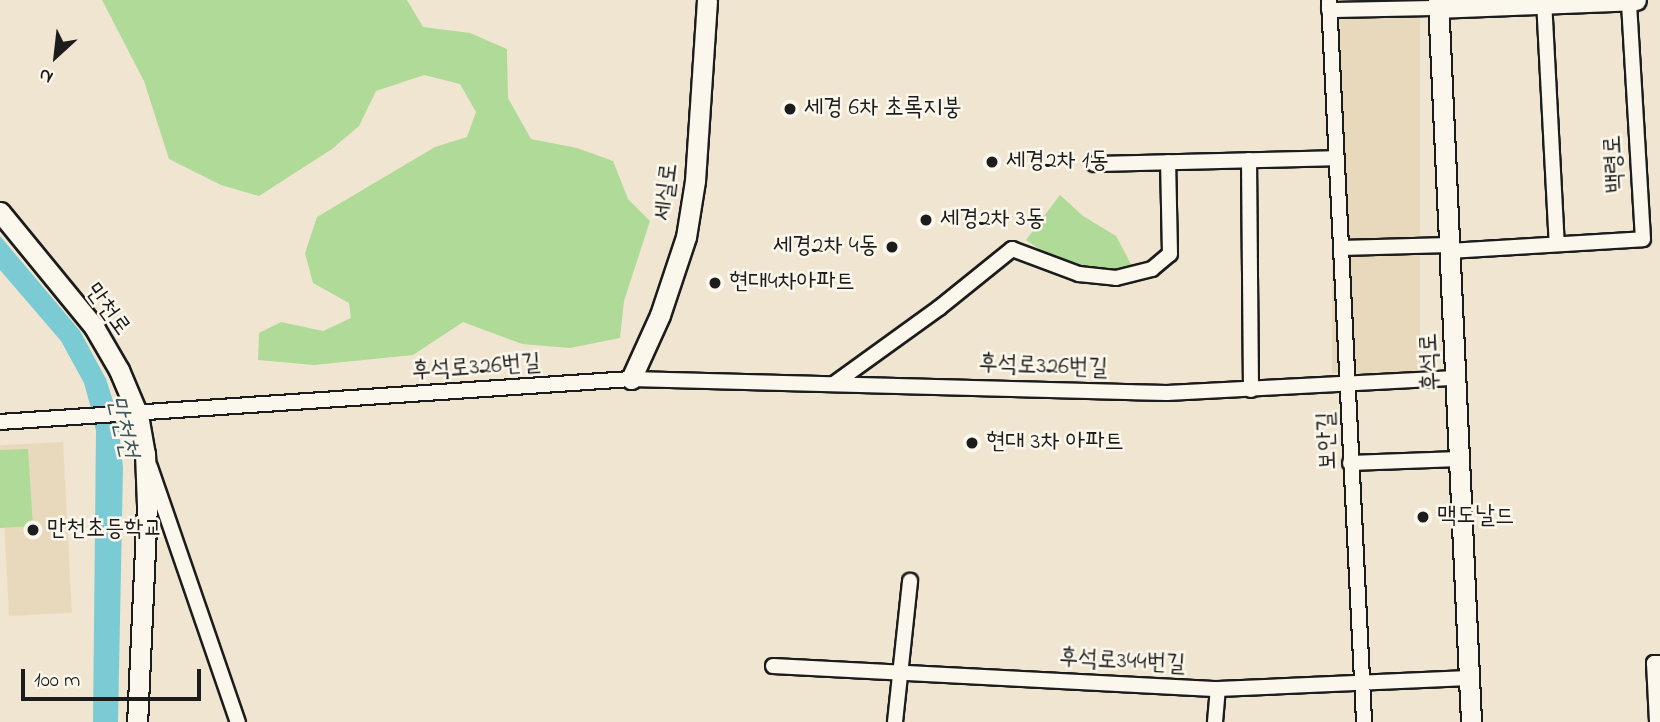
<!DOCTYPE html>
<html>
<head>
<meta charset="utf-8">
<style>
  body { margin:0 }
  #map { position:relative; width:1660px; height:722px; overflow:hidden; background:#f0e5d0; font-family:"Indie Flower","Poor Story",sans-serif }
  div>[style] { position:absolute }
  [style*='--x'] { left:calc(var(--x)*1px); top:calc(var(--y)*1px); width:calc(var(--w)*1px); rotate:calc(var(--a)*1deg) }
  .built>* { inset:0; background:#e9d9bc; transform-origin:0 0 }
  .green>* { inset:0; background:#afda97 }
  .water>* { inset:0; background:#7bcbd5 }
  .roads { filter:drop-shadow(2px 0 #1c1c1c) drop-shadow(-2px 0 #1c1c1c) drop-shadow(0 2px #1c1c1c) drop-shadow(0 -2px #1c1c1c) }
  .street>* { height:14px; margin:-7px; padding:0 7px; transform-origin:7px; border-radius:7px; background:#fbf7ec }
  .secondary>* { height:19px; margin:-9.5px; padding:0 9.5px; transform-origin:9.5px; border-radius:9.5px; background:#fbf7ec }
  .dots>* { width:19px; height:19px; translate:-50% -50%; box-sizing:border-box; border:4px solid #fbf7ec; border-radius:50% }
  span { translate:-50% -50%; white-space:nowrap; text-align:center; line-height:1.15; -webkit-text-stroke:5px #fbf7ec; paint-order:stroke }
  .poi-label { font-size:24px; color:#1c1c1c }
  .left { translate:0 -50%; text-align:left }
  .right { translate:-100% -50%; text-align:right }
  .street-label { font-size:24px; color:#1c1c1c }
  .water-label { font-size:26px; color:#3d595d; font-style:italic }
  .north { position:absolute; left:21px; top:21px; width:70px; height:70px; -webkit-text-stroke:5px #fbf7ec; paint-order:stroke; rotate:207deg; font-size:19px; font-weight:700; line-height:28px; text-align:center; color:#1c1c1c }
  .north::after { content:''; display:block; margin:auto; width:24px; height:32px; background:#1c1c1c; clip-path:polygon(50% 0,100% 100%,50% 72%,0 100%) }
  .scale { position:absolute; left:21px; top:669px; width:180px; height:32px; box-sizing:border-box; border:4px solid #1c1c1c; border-top:0; padding-left:9px; font-size:21px; line-height:24px; white-space:nowrap; color:#1c1c1c; -webkit-text-stroke:5px #fbf7ec; paint-order:stroke }
</style>
</head>
<body>
<div id="map">
  <div class="built">
    <div style="left:1332px;top:0;width:88px;height:373px"></div>
    <div style="left:63px;top:442px;width:171px;height:63px;rotate:87deg"></div>
  </div>
  <div class="green">
    <div style="clip-path:polygon(102px 0,407px 0,423px 27px,470px 33px,507px 49px,508px 98px,531px 139px,577px 148px,613px 161px,628px 199px,650px 221px,624px 301px,620px 338px,570px 348px,522px 344px,463px 322px,413px 355px,314px 365px,258px 360px,259px 333px,281px 322px,323px 331px,351px 318px,349px 303px,313px 283px,305px 253px,317px 217px,435px 147px,467px 137px,476px 112px,460px 84px,424px 75px,376px 91px,359px 126px,332px 149px,259px 196px,221px 185px,169px 159px,144px 81px)"></div>
    <div style="clip-path:polygon(1060px 195px,1083px 216px,1116px 236px,1132px 266px,1114px 271px,1079px 267px,1045px 253px,1026px 240px)"></div>
    <div style="clip-path:polygon(28px 449px,33px 526px,0 528px,0 450px)"></div>
  </div>
  <div class="water">
    <div style="clip-path:polygon(0 236px,80px 331px,106px 379px,117px 413px,123px 467px,118px 722px,93px 722px,96px 431px,92px 412px,84px 383px,61px 341px,0 270px)"></div>
  </div>
  <div class="roads">
    <div class="street">
      <div style="--x:1329;--y:0;--w:723;--a:87.22"></div>
      <div style="--x:1544;--y:0;--w:244;--a:87"></div>
      <div style="--x:1329;--y:10;--w:109;--a:-1.1"></div>
      <div style="--x:1249;--y:160;--w:230;--a:89.5"></div>
      <div style="--x:1094;--y:164;--w:243;--a:-1.4"></div>
      <div style="--x:1341;--y:248;--w:108;--a:-1.6"></div>
      <div style="--x:1449;--y:251;--w:194;--a:-3.5"></div>
      <div style="--x:1643;--y:239;--w:239;--a:-93.4"></div>
      <div style="--x:835;--y:383;--w:128;--a:-35.8"></div>
      <div style="--x:939;--y:308;--w:94;--a:-38.9"></div>
      <div style="--x:1012;--y:249;--w:72;--a:20.5"></div>
      <div style="--x:1079;--y:274;--w:37;--a:6"></div>
      <div style="--x:1116;--y:278;--w:37;--a:-14"></div>
      <div style="--x:1152;--y:269;--w:23;--a:-40"></div>
      <div style="--x:1170;--y:254;--w:92;--a:-91.2"></div>
      <div style="--x:0;--y:422;--w:632;--a:-3.9"></div>
      <div style="--x:631;--y:379;--w:536;--a:1.5"></div>
      <div style="--x:1167;--y:393;--w:289;--a:-3"></div>
      <div style="--x:1350;--y:463;--w:109;--a:-2.1"></div>
      <div style="--x:150;--y:467;--w:270;--a:71"></div>
      <div style="--x:773;--y:666;--w:446;--a:3"></div>
      <div style="--x:1218;--y:689;--w:251;--a:-2.5"></div>
      <div style="--x:895;--y:722;--w:142;--a:-83.9"></div>
      <div style="--x:1215;--y:722;--w:33;--a:-85"></div>
      <div style="--x:1657;--y:722;--w:59;--a:-92.9"></div>
      <div style="--x:1654;--y:663;--w:6;--a:0"></div>
    </div>
    <div class="secondary">
      <div style="--x:1438;--y:0;--w:723;--a:87.38"></div>
      <div style="--x:1438;--y:8;--w:198;--a:-2.3"></div>
      <div style="--x:0;--y:212;--w:149;--a:50.7"></div>
      <div style="--x:94;--y:327;--w:50;--a:59.8"></div>
      <div style="--x:119;--y:370;--w:49;--a:67.1"></div>
      <div style="--x:138;--y:415;--w:39;--a:80"></div>
      <div style="--x:145;--y:453;--w:52;--a:87.8"></div>
      <div style="--x:147;--y:505;--w:217;--a:92.6"></div>
      <div style="--x:631;--y:379;--w:70;--a:-65.6"></div>
      <div style="--x:660;--y:315;--w:82;--a:-71.6"></div>
      <div style="--x:686;--y:237;--w:57;--a:-80.9"></div>
      <div style="--x:695;--y:181;--w:181;--a:-86.2"></div>
    </div>
  </div>
  <div class="dots">
    <div style="left:790px;top:109px;background:#1c1c1c"></div>
    <div style="left:992px;top:162px;background:#1c1c1c"></div>
    <div style="left:926px;top:220px;background:#1c1c1c"></div>
    <div style="left:892px;top:247px;background:#1c1c1c"></div>
    <div style="left:715px;top:283px;background:#1c1c1c"></div>
    <div style="left:972px;top:443px;background:#1c1c1c"></div>
    <div style="left:1423px;top:517px;background:#1c1c1c"></div>
    <div style="left:33px;top:530px;background:#1c1c1c"></div>
  </div>
  <div class="poi-label">
    <span class="left" style="left:804px;top:109px">세경 6차 초록지붕</span>
    <span class="left" style="left:1006px;top:162px">세경2차 1동</span>
    <span class="left" style="left:940px;top:220px">세경2차 3동</span>
    <span class="right" style="left:878px;top:247px">세경2차 4동</span>
    <span class="left" style="left:729px;top:283px">현대4차아파트</span>
    <span class="left" style="left:986px;top:443px">현대 3차 아파트</span>
    <span class="left" style="left:1437px;top:517px">맥도날드</span>
    <span class="left" style="left:47px;top:530px">만천초등학교</span>
  </div>
  <div class="street-label">
    <span style="left:1615px;top:164px;rotate:-93deg">백령로</span>
    <span style="left:667px;top:192px;rotate:-83deg">세실로</span>
    <span style="left:107px;top:310px;rotate:54deg">만천로</span>
    <span style="left:1431px;top:362px;rotate:-93deg">후석로</span>
    <span style="left:1043px;top:367px;rotate:2deg">후석로326번길</span>
    <span style="left:476px;top:368px;rotate:-4deg">후석로326번길</span>
    <span style="left:1328px;top:441px;rotate:-92deg">보안길</span>
    <span style="left:1122px;top:662px;rotate:3deg">후석로344번길</span>
  </div>
  <div class="water-label">
    <span style="left:121px;top:427px;rotate:77deg">만천천</span>
  </div>
  <div class="north">N</div>
  <div class="scale">100 m</div>
</div>
</body>
</html>
